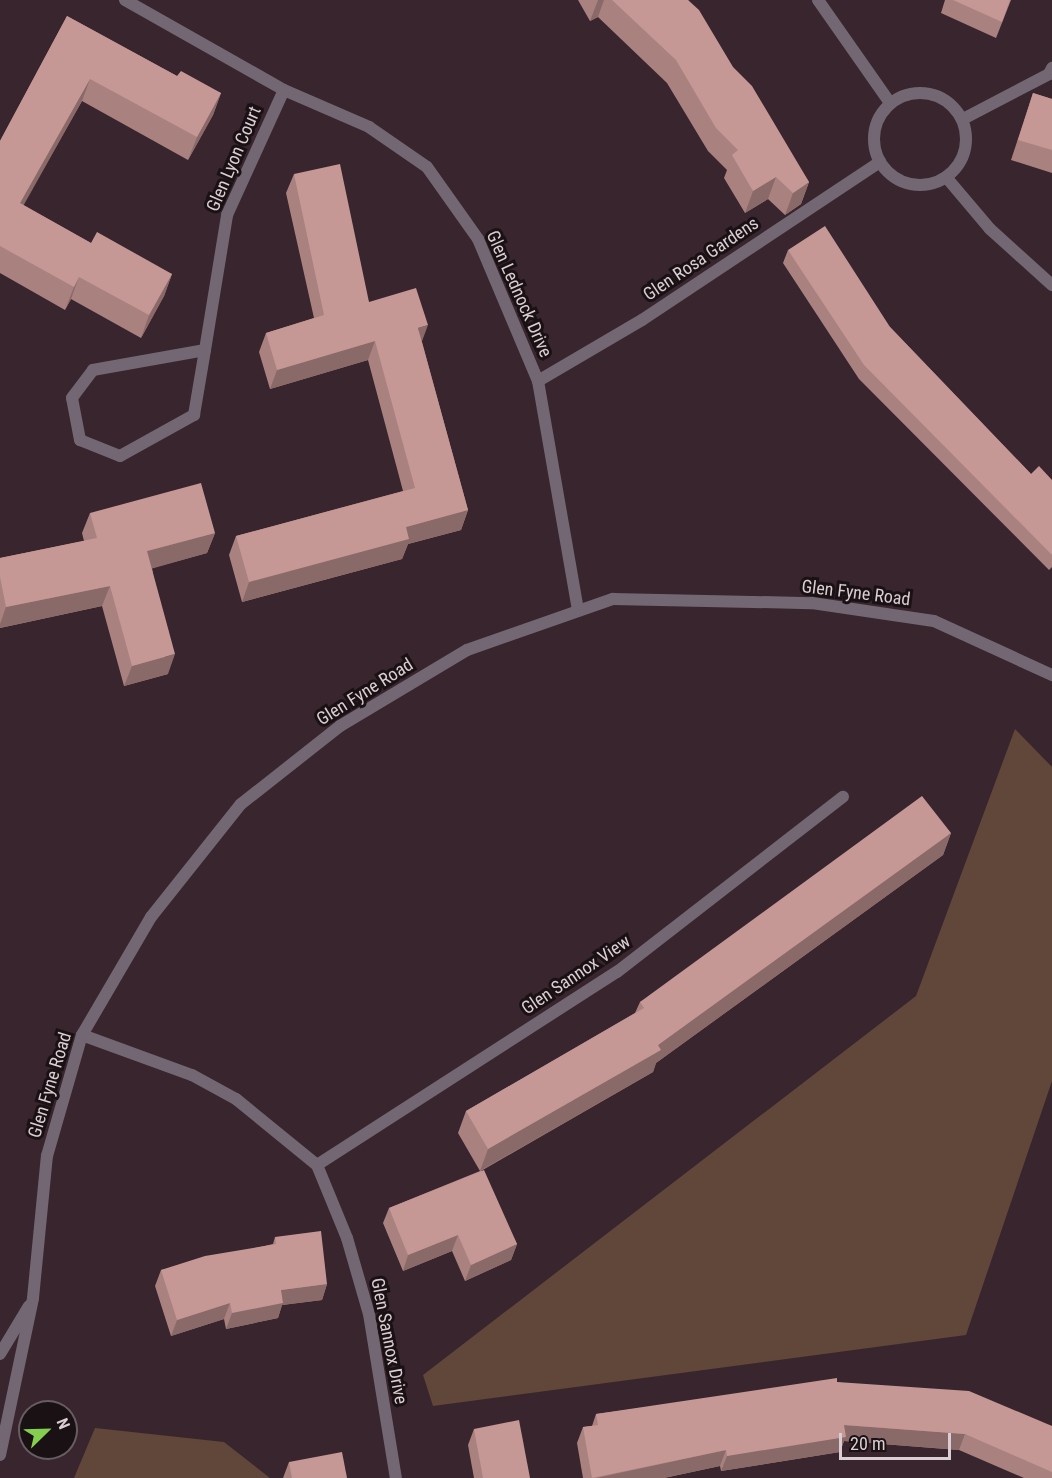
<!DOCTYPE html>
<html>
<head>
<meta charset="utf-8">
<style>
  body { margin:0 }
  #map { position:relative; width:1052px; height:1478px; overflow:hidden; background:#39252d; font-family:"Roboto Condensed",sans-serif }
  div>[style] { position:absolute }
  [style*='--x'] { left:calc(var(--x)*1px); top:calc(var(--y)*1px); width:calc(var(--w)*1px); rotate:calc(var(--a)*1deg) }
  .green>* { inset:0; background:#604739 }
  .minor>* { height:12px; margin:-6px; padding:0 6px; transform-origin:6px; border-radius:6px; background:#736774 }
  .minor>.ring { margin:-6px; padding:0; box-sizing:content-box; background:none; border:12px solid #736774; border-radius:50% }
  .tertiary>* { height:12px; margin:-6px; padding:0 6px; transform-origin:6px; border-radius:6px; background:#736774 }
  .wall>* { inset:0; background:#a98280 }
  .shaded-wall>* { inset:0; background:#8a6a68 }
  .building>* { inset:0; background:#c59795 }
  span { translate:-50% -50%; white-space:nowrap; text-align:center; line-height:1.15; -webkit-text-stroke:6px #1a1115; paint-order:stroke }
  .street-label { font-size:18px; color:#dbced3 }
  .north { position:absolute; left:18px; top:1400px; width:60px; height:60px; box-sizing:border-box; background:#1a1115; border:2px solid #675d61; border-radius:50%; rotate:67deg; font-size:16px; font-weight:700; line-height:24px; text-align:center; color:#dbced3 }
  .north::after { content:''; display:block; margin:auto; width:21px; height:27px; background:#84d04e; clip-path:polygon(50% 0,100% 100%,50% 72%,0 100%) }
  .scale { position:absolute; left:839px; top:1433px; width:112px; height:27px; box-sizing:border-box; border:3px solid #dbced3; border-top:0; padding-left:8px; font-size:18px; line-height:21px; white-space:nowrap; color:#dbced3; -webkit-text-stroke:4px #1a1115; paint-order:stroke }
</style>
</head>
<body>
<div id="map">
  <div class="green">
    <div style="clip-path:polygon(1015px 729px,1052px 767px,1052px 1081px,966px 1335px,433px 1406px,423px 1375px,916px 996px)"></div>
    <div style="clip-path:polygon(95px 1428px,224px 1442px,270px 1478px,74px 1478px)"></div>
  </div>
  <div class="minor">
    <div style="--x:125;--y:0;--w:183;--a:29.5"></div>
    <div style="--x:284;--y:90;--w:93;--a:23.5"></div>
    <div style="--x:369;--y:127;--w:70;--a:34.6"></div>
    <div style="--x:427;--y:167;--w:88;--a:54.7"></div>
    <div style="--x:478;--y:239;--w:154;--a:67.1"></div>
    <div style="--x:538;--y:381;--w:232;--a:80.1"></div>
    <div style="--x:818;--y:0;--w:126;--a:55"></div>
    <div class="ring" style="left:874px;top:93px;width:80px;height:80px"></div>
    <div style="--x:963;--y:119;--w:97;--a:-27.6"></div>
    <div style="--x:1049;--y:74;--w:7;--a:-63"></div>
    <div style="--x:946;--y:177;--w:68;--a:49.8"></div>
    <div style="--x:990;--y:229;--w:84;--a:42.1"></div>
    <div style="--x:205;--y:350;--w:114;--a:169.9"></div>
    <div style="--x:93;--y:370;--w:35;--a:127"></div>
    <div style="--x:72;--y:398;--w:43;--a:79.2"></div>
    <div style="--x:80;--y:440;--w:43;--a:21.8"></div>
    <div style="--x:120;--y:456;--w:85;--a:-29"></div>
    <div style="--x:194;--y:415;--w:66;--a:-80.4"></div>
    <div style="--x:205;--y:350;--w:137;--a:-80.7"></div>
    <div style="--x:227;--y:215;--w:137;--a:-65.5"></div>
    <div style="--x:538;--y:381;--w:121;--a:-30.4"></div>
    <div style="--x:642;--y:320;--w:286;--a:-33.6"></div>
    <div style="--x:82;--y:1035;--w:117;--a:20"></div>
    <div style="--x:192;--y:1075;--w:50;--a:28.6"></div>
    <div style="--x:236;--y:1099;--w:104;--a:39.2"></div>
    <div style="--x:317;--y:1165;--w:79;--a:67.7"></div>
    <div style="--x:347;--y:1238;--w:79;--a:73.9"></div>
    <div style="--x:369;--y:1314;--w:166;--a:80.7"></div>
    <div style="--x:317;--y:1165;--w:357;--a:-32.8"></div>
    <div style="--x:617;--y:972;--w:286;--a:-37.8"></div>
  </div>
  <div class="tertiary">
    <div style="--x:0;--y:1354;--w:56;--a:-58.9"></div>
    <div style="--x:0;--y:1455;--w:160;--a:-78.1"></div>
    <div style="--x:33;--y:1298;--w:143;--a:-84.4"></div>
    <div style="--x:47;--y:1156;--w:126;--a:-73.9"></div>
    <div style="--x:82;--y:1035;--w:137;--a:-59.7"></div>
    <div style="--x:151;--y:917;--w:144;--a:-51.5"></div>
    <div style="--x:241;--y:804;--w:126;--a:-38.2"></div>
    <div style="--x:340;--y:726;--w:148;--a:-30.9"></div>
    <div style="--x:467;--y:650;--w:155;--a:-19.3"></div>
    <div style="--x:613;--y:599;--w:199;--a:1.2"></div>
    <div style="--x:812;--y:603;--w:123;--a:8.4"></div>
    <div style="--x:934;--y:621;--w:130;--a:24.6"></div>
  </div>
  <div class="wall">
    <div style="clip-path:polygon(578px 0,688px 0,809px 182px,801px 204px,785px 215px,768px 199px,745px 213px,724px 178px,727px 170px,708px 151px,667px 83px,598px 17px,590px 21px)"></div>
    <div style="clip-path:polygon(945px 0,1011px 0,996px 38px,941px 13px)"></div>
    <div style="clip-path:polygon(67px 16px,177px 76px,221px 93px,213px 115px,188px 160px,82px 101px,23px 205px,91px 243px,172px 274px,164px 296px,141px 338px,71px 299px,65px 310px,0 273px,0 141px)"></div>
    <div style="clip-path:polygon(1033px 93px,1052px 99px,1052px 173px,1011px 160px)"></div>
    <div style="clip-path:polygon(294px 174px,369px 302px,422px 342px,468px 510px,461px 530px,408px 544px,402px 559px,242px 602px,229px 555px,236px 536px,403px 491px,368px 360px,270px 389px,259px 352px,266px 333px,314px 318px,286px 193px)"></div>
    <div style="clip-path:polygon(788px 250px,890px 327px,1031px 474px,1052px 480px,1052px 567px,1049px 570px,859px 379px,783px 263px)"></div>
    <div style="clip-path:polygon(90px 513px,215px 533px,207px 553px,152px 568px,168px 674px,124px 686px,102px 606px,0 628px,0 558px,84px 541px,82px 533px)"></div>
    <div style="clip-path:polygon(951px 833px,943px 855px,656px 1063px,653px 1072px,481px 1171px,517px 1244px,511px 1260px,465px 1281px,452px 1251px,403px 1271px,383px 1223px,389px 1208px,480px 1171px,458px 1133px,466px 1111px,635px 1013px,640px 1002px)"></div>
    <div style="clip-path:polygon(275px 1237px,327px 1284px,322px 1300px,282px 1305px,278px 1318px,226px 1329px,224px 1319px,171px 1336px,155px 1286px,161px 1270px,273px 1244px)"></div>
    <div style="clip-path:polygon(837px 1382px,1052px 1426px,1052px 1478px,1024px 1478px,959px 1450px,844px 1441px,840px 1452px,721px 1471px,720px 1466px,664px 1478px,583px 1478px,577px 1443px,583px 1427px,592px 1426px,596px 1414px)"></div>
    <div style="clip-path:polygon(474px 1429px,530px 1478px,474px 1478px,468px 1445px)"></div>
    <div style="clip-path:polygon(289px 1462px,347px 1478px,283px 1478px)"></div>
  </div>
  <div class="shaded-wall">
    <div style="clip-path:polygon(598px 0,604px 0,598px 17px,590px 21px)"></div>
    <div style="clip-path:polygon(90px 79px,82px 101px,12px 226px,20px 203px)"></div>
    <div style="clip-path:polygon(221px 93px,213px 115px,188px 160px,197px 137px)"></div>
    <div style="clip-path:polygon(776px 177px,768px 199px,745px 213px,753px 191px)"></div>
    <div style="clip-path:polygon(809px 182px,801px 204px,785px 215px,793px 193px)"></div>
    <div style="clip-path:polygon(172px 274px,164px 296px,141px 338px,149px 315px)"></div>
    <div style="clip-path:polygon(79px 277px,71px 299px,65px 310px,74px 287px)"></div>
    <div style="clip-path:polygon(428px 325px,421px 344px,418px 328px)"></div>
    <div style="clip-path:polygon(375px 341px,368px 360px,270px 389px,277px 370px)"></div>
    <div style="clip-path:polygon(468px 510px,461px 530px,408px 544px,402px 559px,242px 602px,249px 582px,406px 527px)"></div>
    <div style="clip-path:polygon(215px 533px,207px 553px,140px 572px,147px 551px)"></div>
    <div style="clip-path:polygon(110px 586px,102px 606px,0 628px,0 624px,6px 607px)"></div>
    <div style="clip-path:polygon(175px 654px,168px 674px,124px 686px,132px 666px)"></div>
    <div style="clip-path:polygon(951px 833px,943px 855px,656px 1063px,653px 1072px,480px 1171px,488px 1149px,658px 1045px)"></div>
    <div style="clip-path:polygon(458px 1235px,452px 1251px,403px 1271px,408px 1255px)"></div>
    <div style="clip-path:polygon(517px 1244px,511px 1260px,465px 1281px,471px 1265px)"></div>
    <div style="clip-path:polygon(327px 1284px,322px 1300px,282px 1305px,278px 1318px,226px 1329px,232px 1313px,281px 1290px)"></div>
    <div style="clip-path:polygon(230px 1303px,224px 1319px,171px 1336px,177px 1320px)"></div>
    <div style="clip-path:polygon(844px 1425px,965px 1434px,959px 1450px,844px 1441px,840px 1452px,721px 1471px,727px 1456px)"></div>
    <div style="clip-path:polygon(726px 1450px,720px 1466px,664px 1478px,596px 1478px)"></div>
  </div>
  <div class="building">
    <div style="clip-path:polygon(612px 0,688px 0,699px 10px,733px 67px,752px 86px,809px 182px,793px 193px,776px 177px,753px 191px,732px 155px,738px 150px,716px 128px,676px 60px)"></div>
    <div style="clip-path:polygon(953px 0,1010px 0,1002px 22px)"></div>
    <div style="clip-path:polygon(67px 16px,177px 76px,181px 71px,221px 93px,197px 137px,90px 79px,20px 203px,91px 243px,97px 232px,172px 274px,149px 315px,79px 277px,74px 287px,0 246px,0 141px)"></div>
    <div style="clip-path:polygon(1033px 93px,1052px 99px,1052px 150px,1018px 140px)"></div>
    <div style="clip-path:polygon(340px 164px,369px 302px,416px 288px,428px 325px,418px 328px,468px 510px,406px 527px,409px 539px,249px 582px,236px 536px,415px 488px,375px 341px,277px 370px,266px 333px,324px 315px,294px 174px)"></div>
    <div style="clip-path:polygon(825px 226px,890px 327px,1031px 474px,1039px 466px,1052px 480px,1052px 555px,864px 365px,788px 250px)"></div>
    <div style="clip-path:polygon(201px 483px,215px 533px,147px 551px,175px 654px,132px 666px,110px 586px,6px 607px,0 577px,0 558px,97px 538px,90px 513px)"></div>
    <div style="clip-path:polygon(922px 796px,951px 833px,658px 1045px,661px 1050px,488px 1149px,466px 1111px,644px 1008px,640px 1002px)"></div>
    <div style="clip-path:polygon(484px 1170px,517px 1244px,471px 1265px,458px 1235px,408px 1255px,389px 1208px)"></div>
    <div style="clip-path:polygon(321px 1231px,327px 1284px,281px 1290px,283px 1303px,232px 1313px,230px 1303px,177px 1320px,161px 1270px,205px 1256px,276px 1244px,275px 1237px)"></div>
    <div style="clip-path:polygon(837px 1378px,837px 1382px,969px 1391px,1052px 1426px,1052px 1472px,965px 1434px,844px 1425px,846px 1437px,727px 1456px,726px 1450px,592px 1478px,583px 1427px,598px 1425px,596px 1414px)"></div>
    <div style="clip-path:polygon(519px 1420px,530px 1478px,483px 1478px,474px 1429px)"></div>
    <div style="clip-path:polygon(342px 1452px,347px 1478px,292px 1478px,289px 1462px)"></div>
  </div>
  <div class="street-label">
    <span style="left:234px;top:159px;rotate:-67deg">Glen Lyon Court</span>
    <span style="left:701px;top:259px;rotate:-34deg">Glen Rosa Gardens</span>
    <span style="left:519px;top:294px;rotate:66deg">Glen Lednock Drive</span>
    <span style="left:856px;top:593px;rotate:7deg">Glen Fyne Road</span>
    <span style="left:365px;top:692px;rotate:-32deg">Glen Fyne Road</span>
    <span style="left:576px;top:975px;rotate:-34deg">Glen Sannox View</span>
    <span style="left:50px;top:1085px;rotate:-73deg">Glen Fyne Road</span>
    <span style="left:389px;top:1341px;rotate:79deg">Glen Sannox Drive</span>
  </div>
  <div class="north">N</div>
  <div class="scale">20 m</div>
</div>
</body>
</html>
